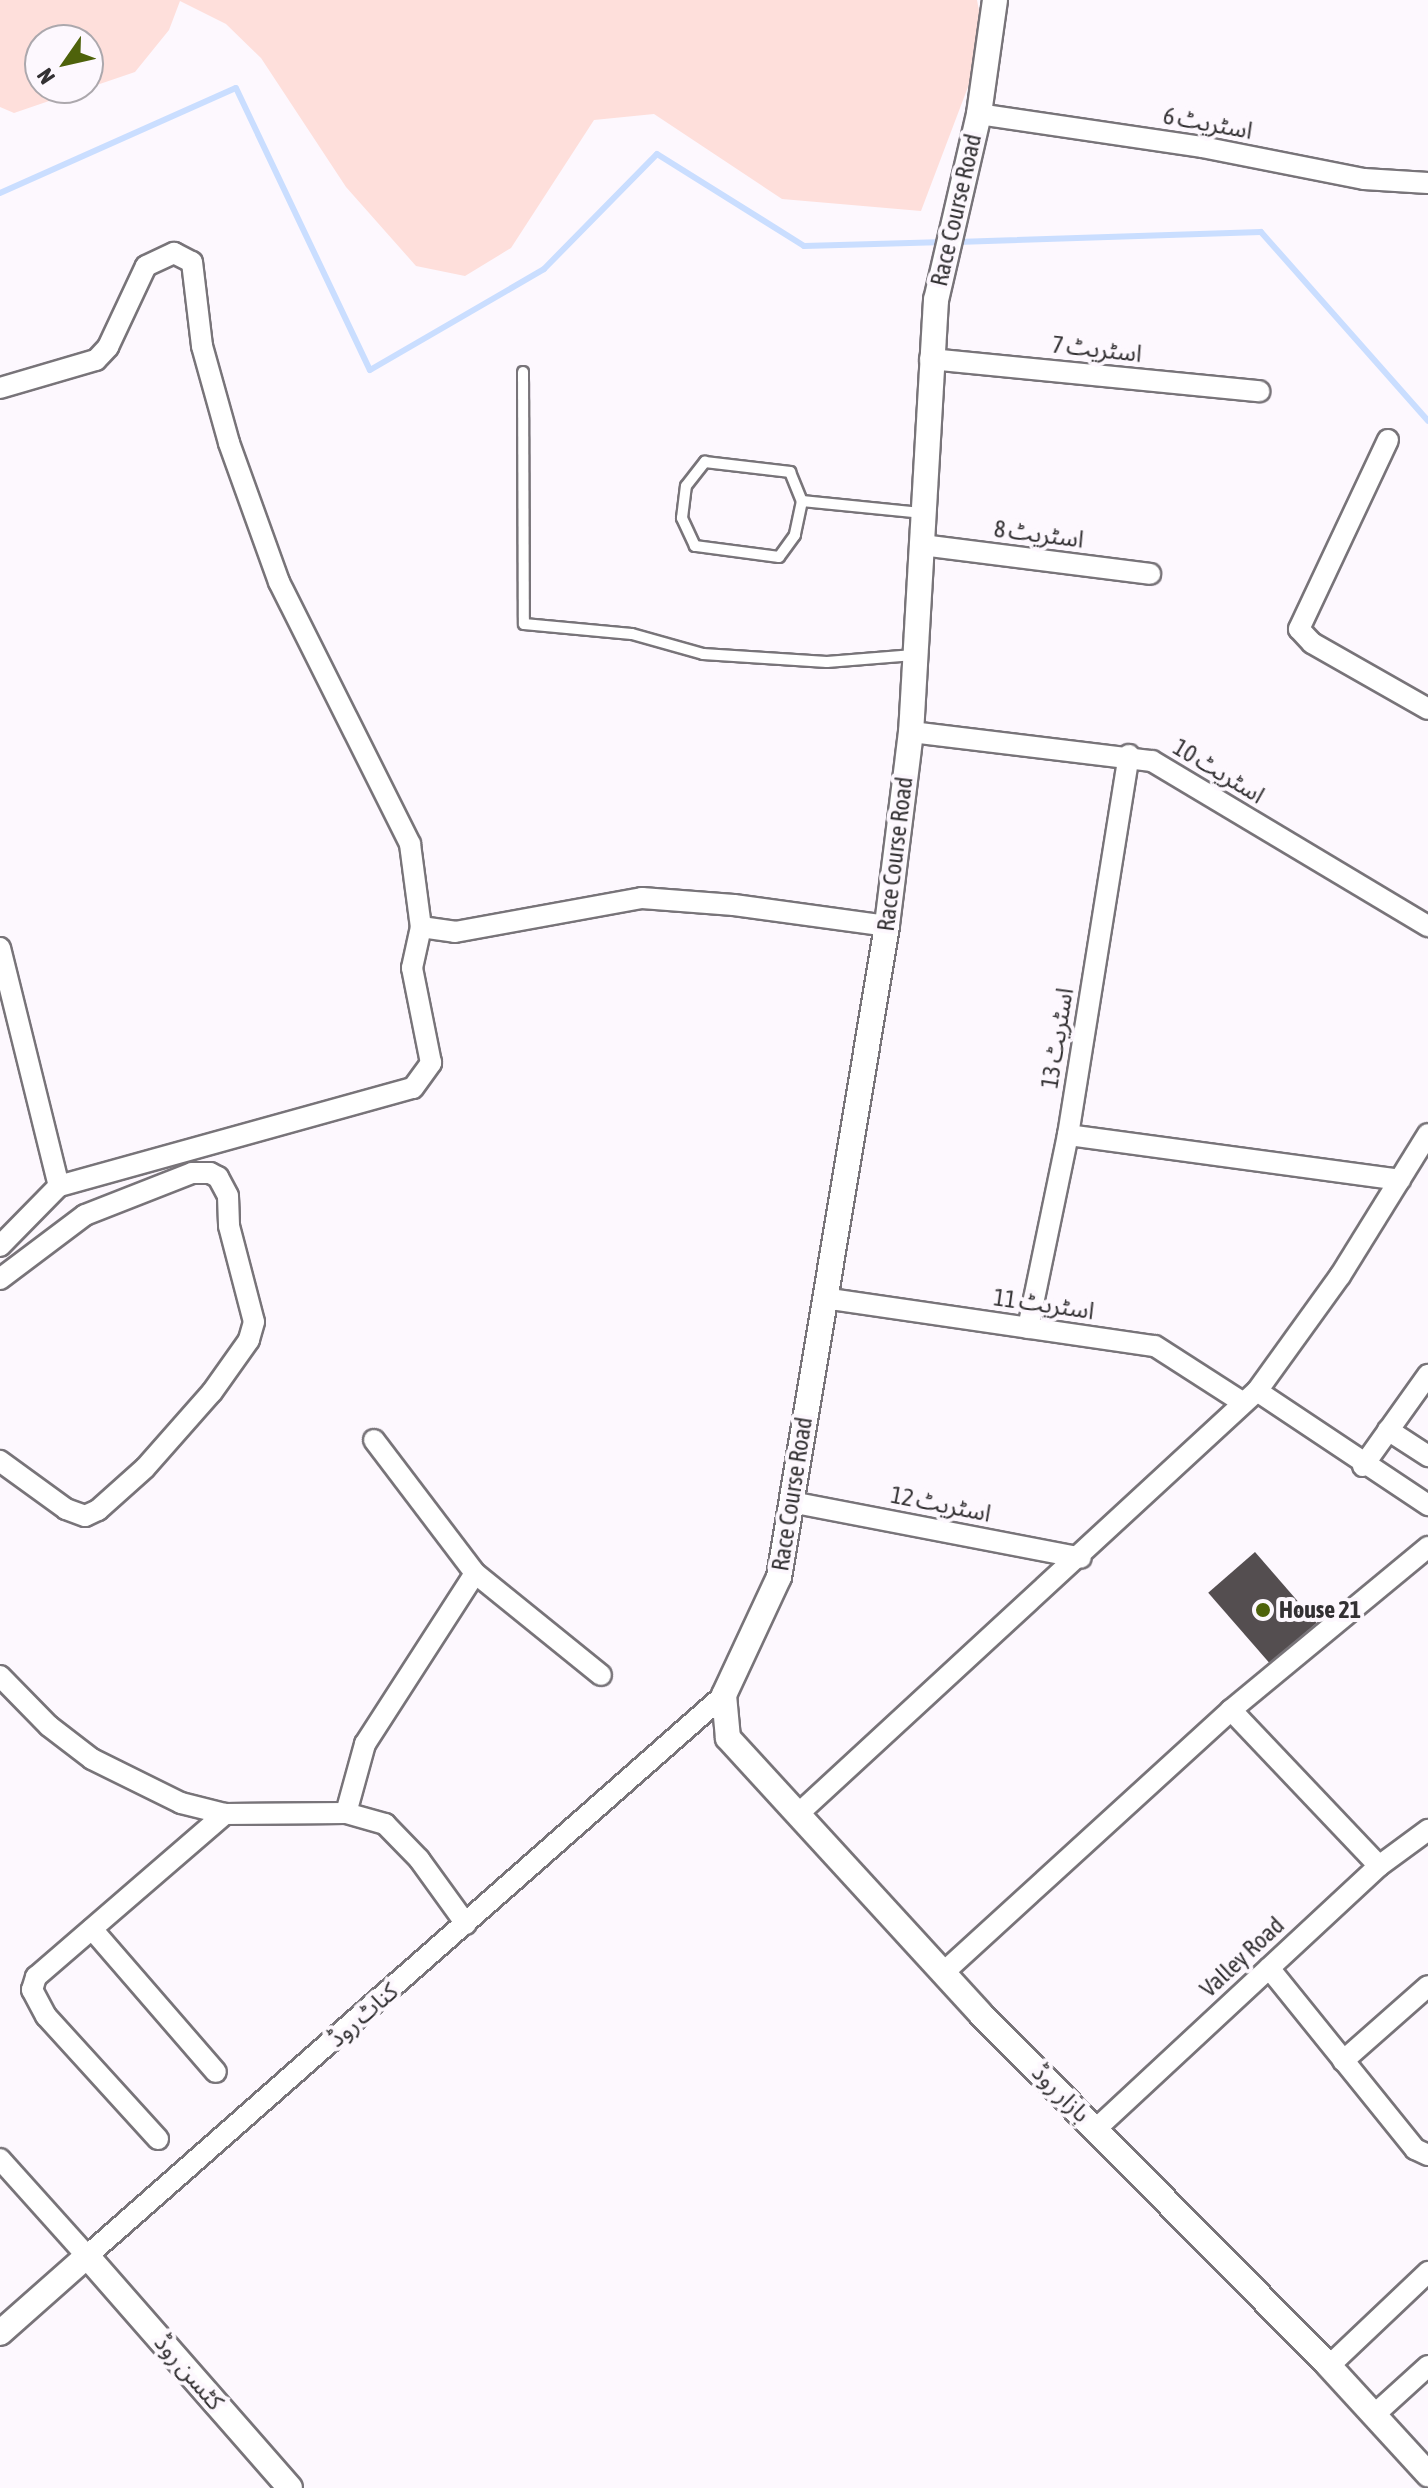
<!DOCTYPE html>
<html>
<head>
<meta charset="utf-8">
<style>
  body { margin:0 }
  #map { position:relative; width:1428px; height:2488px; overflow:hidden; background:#fdf8fe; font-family:"Asap Condensed","Noto Sans Arabic",sans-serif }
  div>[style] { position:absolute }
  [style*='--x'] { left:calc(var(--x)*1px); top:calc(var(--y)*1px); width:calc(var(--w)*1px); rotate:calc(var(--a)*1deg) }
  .green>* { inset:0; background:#fedfdb }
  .stream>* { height:6px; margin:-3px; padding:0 3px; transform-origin:3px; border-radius:3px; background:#cadeff }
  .building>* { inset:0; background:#544e50; transform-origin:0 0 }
  .roads { filter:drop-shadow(2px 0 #787479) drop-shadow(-2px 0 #787479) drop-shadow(0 2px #787479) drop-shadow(0 -2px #787479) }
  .service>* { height:10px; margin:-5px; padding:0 5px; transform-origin:5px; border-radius:5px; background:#fff }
  .minor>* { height:20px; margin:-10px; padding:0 10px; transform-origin:10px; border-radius:10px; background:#fff }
  .tertiary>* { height:24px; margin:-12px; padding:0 12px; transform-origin:12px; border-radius:12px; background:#fff }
  .dots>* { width:22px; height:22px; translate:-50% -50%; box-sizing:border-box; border:4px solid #fdf8fe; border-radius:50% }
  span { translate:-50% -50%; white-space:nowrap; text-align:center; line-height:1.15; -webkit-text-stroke:8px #fdf8fe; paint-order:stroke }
  .street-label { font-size:24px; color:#333133 }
  .poi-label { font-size:24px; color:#333133; font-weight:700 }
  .left { translate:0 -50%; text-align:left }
  .north { position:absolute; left:24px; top:24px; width:80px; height:80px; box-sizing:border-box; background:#fdf8fe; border:2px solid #aca8ad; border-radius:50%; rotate:236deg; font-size:22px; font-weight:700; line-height:32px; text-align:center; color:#333133 }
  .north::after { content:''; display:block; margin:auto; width:28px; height:36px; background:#4e620b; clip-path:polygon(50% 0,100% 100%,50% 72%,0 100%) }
</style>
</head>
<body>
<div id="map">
  <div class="green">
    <div style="clip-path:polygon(0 0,977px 0,985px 42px,921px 211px,782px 199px,654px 114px,594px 120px,511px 248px,465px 276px,416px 266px,346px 187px,261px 58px,226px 24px,180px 1px,169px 30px,135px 72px,88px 88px,88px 40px,40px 40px,40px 88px,87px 88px,14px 113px,0 107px)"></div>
  </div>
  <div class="stream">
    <div style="--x:0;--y:193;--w:258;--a:-24"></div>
    <div style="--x:236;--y:88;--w:312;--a:64.6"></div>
    <div style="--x:370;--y:370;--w:201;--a:-30.1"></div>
    <div style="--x:544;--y:269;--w:161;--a:-45.5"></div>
    <div style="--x:657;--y:154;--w:173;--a:32"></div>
    <div style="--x:804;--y:246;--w:141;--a:-1.6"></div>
    <div style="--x:957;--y:242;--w:304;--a:-1.9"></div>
    <div style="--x:1261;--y:232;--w:252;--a:48.5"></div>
  </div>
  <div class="building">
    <div style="left:1255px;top:1552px;width:94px;height:62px;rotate:49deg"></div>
  </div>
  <div class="roads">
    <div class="service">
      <div style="--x:523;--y:372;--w:252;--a:89.8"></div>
      <div style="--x:524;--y:624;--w:108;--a:5.3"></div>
      <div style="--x:632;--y:634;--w:74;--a:15.7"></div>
      <div style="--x:703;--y:654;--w:124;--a:3.7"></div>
      <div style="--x:827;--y:662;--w:87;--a:-4.6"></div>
      <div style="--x:705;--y:462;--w:86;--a:6.7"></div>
      <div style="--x:790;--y:472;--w:31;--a:68"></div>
      <div style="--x:802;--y:501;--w:35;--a:102"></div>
      <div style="--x:795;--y:535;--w:27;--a:126"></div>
      <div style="--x:779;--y:557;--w:85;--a:-172.5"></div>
      <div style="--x:695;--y:546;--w:31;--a:-115"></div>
      <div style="--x:682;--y:518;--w:32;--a:-83"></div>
      <div style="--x:686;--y:486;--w:31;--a:-52"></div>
      <div style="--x:802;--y:501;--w:122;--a:5.7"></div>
    </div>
    <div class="minor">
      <div style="--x:979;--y:114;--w:225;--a:8.4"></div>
      <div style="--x:1202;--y:147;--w:165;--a:11.2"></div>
      <div style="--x:1364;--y:179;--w:64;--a:3.6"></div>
      <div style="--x:930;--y:359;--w:331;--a:5.6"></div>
      <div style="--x:0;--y:388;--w:100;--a:-16.3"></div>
      <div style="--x:96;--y:360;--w:18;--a:-47"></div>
      <div style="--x:108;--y:347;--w:89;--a:-64.9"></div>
      <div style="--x:146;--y:266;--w:31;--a:-25"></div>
      <div style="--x:174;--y:253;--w:20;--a:27"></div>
      <div style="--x:192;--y:262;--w:85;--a:83.2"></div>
      <div style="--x:202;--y:346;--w:101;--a:74.4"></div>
      <div style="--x:229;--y:443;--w:148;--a:70.2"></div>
      <div style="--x:279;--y:582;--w:293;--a:63.4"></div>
      <div style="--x:410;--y:844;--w:84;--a:82.5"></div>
      <div style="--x:1388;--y:440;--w:209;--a:115.2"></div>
      <div style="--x:1299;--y:629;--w:19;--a:47"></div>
      <div style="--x:1312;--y:643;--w:133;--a:29.6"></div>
      <div style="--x:922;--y:545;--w:230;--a:7.2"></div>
      <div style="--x:911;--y:732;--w:243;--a:6.9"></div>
      <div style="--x:1152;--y:761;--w:322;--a:30.9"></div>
      <div style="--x:0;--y:948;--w:245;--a:76.1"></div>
      <div style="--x:1068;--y:1135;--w:335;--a:7.7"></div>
      <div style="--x:0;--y:1246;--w:84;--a:-45.5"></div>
      <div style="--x:59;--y:1186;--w:367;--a:-15.5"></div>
      <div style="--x:413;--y:1088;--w:31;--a:-54"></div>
      <div style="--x:431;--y:1063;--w:97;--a:-101.3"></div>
      <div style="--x:412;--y:968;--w:42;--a:-77.6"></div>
      <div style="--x:421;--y:927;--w:34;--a:8"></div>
      <div style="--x:455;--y:932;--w:190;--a:-10.3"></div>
      <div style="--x:642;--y:898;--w:92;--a:4.4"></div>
      <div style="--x:734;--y:905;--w:154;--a:7.8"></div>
      <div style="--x:0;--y:1279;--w:106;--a:-37"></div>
      <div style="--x:85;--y:1215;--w:115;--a:-21.4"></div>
      <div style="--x:192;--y:1173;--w:18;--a:0"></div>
      <div style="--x:210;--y:1173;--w:9;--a:27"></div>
      <div style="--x:218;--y:1177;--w:21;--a:62"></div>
      <div style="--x:228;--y:1196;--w:30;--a:88"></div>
      <div style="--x:229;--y:1226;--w:99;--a:75.4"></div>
      <div style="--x:254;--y:1322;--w:19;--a:106"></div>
      <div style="--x:249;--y:1340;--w:64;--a:125.4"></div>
      <div style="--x:212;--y:1392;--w:101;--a:131.4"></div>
      <div style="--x:145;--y:1468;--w:63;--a:138.2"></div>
      <div style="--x:98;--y:1510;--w:14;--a:155"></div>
      <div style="--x:85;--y:1516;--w:20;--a:-160"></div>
      <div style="--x:66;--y:1509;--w:82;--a:-144"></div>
      <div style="--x:824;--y:1298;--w:334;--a:8.3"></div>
      <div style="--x:1155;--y:1346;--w:103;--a:32.8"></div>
      <div style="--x:1028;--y:1328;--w:197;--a:-78.3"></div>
      <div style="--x:1068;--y:1135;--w:385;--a:-80.9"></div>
      <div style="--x:1257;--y:1391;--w:206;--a:33.7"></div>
      <div style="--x:1388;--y:1430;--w:48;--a:33"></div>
      <div style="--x:374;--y:1440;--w:167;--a:52.8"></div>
      <div style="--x:475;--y:1573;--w:162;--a:39"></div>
      <div style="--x:1363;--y:1466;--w:112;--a:-54.5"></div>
      <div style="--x:791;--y:1502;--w:295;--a:10.9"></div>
      <div style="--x:0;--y:1676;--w:70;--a:45.6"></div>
      <div style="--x:49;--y:1726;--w:54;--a:37.5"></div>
      <div style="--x:92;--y:1759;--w:99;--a:26.3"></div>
      <div style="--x:181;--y:1803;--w:45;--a:14"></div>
      <div style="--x:225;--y:1814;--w:121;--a:-0.5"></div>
      <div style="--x:346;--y:1813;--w:41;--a:15.8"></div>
      <div style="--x:385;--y:1824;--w:49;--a:45.8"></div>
      <div style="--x:419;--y:1859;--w:80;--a:54.1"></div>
      <div style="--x:1231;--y:1710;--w:215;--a:46.5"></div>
      <div style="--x:346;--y:1813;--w:72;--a:-74.6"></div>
      <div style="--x:365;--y:1744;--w:203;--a:-57.2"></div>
      <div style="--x:797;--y:1815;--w:626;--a:-42.67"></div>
      <div style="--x:1257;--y:1391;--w:142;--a:-54.2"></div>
      <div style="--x:1340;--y:1276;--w:167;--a:-58.2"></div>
      <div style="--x:92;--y:1929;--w:189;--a:49.1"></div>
      <div style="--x:1269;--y:1968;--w:233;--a:51.1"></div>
      <div style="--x:1415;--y:2149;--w:14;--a:25"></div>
      <div style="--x:943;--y:1973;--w:390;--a:-42.4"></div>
      <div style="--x:1231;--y:1710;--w:256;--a:-39.6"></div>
      <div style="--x:1343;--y:2061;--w:113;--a:-41.4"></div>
      <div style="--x:1097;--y:2128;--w:385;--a:-42.9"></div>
      <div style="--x:1379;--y:1866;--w:61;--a:-36.3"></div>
      <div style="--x:158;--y:2139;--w:166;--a:-132.3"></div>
      <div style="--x:46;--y:2016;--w:30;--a:-118"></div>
      <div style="--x:32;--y:1990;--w:14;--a:-73"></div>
      <div style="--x:36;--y:1977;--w:250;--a:-40.8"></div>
      <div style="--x:0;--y:2159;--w:130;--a:48.1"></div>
      <div style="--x:87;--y:2256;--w:849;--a:-41.37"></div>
      <div style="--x:1329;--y:2366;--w:137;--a:-43.5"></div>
      <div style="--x:1374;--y:2415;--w:73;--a:-42.2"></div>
    </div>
    <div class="tertiary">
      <div style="--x:995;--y:0;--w:115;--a:98"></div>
      <div style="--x:979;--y:114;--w:191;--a:103"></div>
      <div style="--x:936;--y:300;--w:433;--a:93.3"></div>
      <div style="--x:911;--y:732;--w:195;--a:97.1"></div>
      <div style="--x:887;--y:926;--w:660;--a:99.42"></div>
      <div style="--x:779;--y:1577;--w:130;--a:115"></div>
      <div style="--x:724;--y:1695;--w:43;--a:84.7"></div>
      <div style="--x:728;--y:1738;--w:372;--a:47.5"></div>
      <div style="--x:979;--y:2012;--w:498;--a:45.3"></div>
      <div style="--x:1329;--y:2366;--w:147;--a:47.5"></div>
      <div style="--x:0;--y:2333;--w:116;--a:-41.5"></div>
      <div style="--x:87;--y:2256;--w:308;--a:48.8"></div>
    </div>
  </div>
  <div class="dots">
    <div style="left:1263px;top:1610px;background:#4e620b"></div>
  </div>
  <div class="street-label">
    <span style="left:1208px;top:123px;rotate:10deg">اسٹریٹ 6</span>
    <span style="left:956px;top:210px;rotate:-77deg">Race Course Road</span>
    <span style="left:1097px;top:349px;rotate:6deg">اسٹریٹ 7</span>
    <span style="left:1039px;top:534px;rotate:7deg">اسٹریٹ 8</span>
    <span style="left:1219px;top:771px;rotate:31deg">اسٹریٹ 10</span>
    <span style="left:895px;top:854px;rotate:-83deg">Race Course Road</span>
    <span style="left:1057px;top:1038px;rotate:-81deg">اسٹریٹ 13</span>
    <span style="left:1044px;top:1304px;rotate:8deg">اسٹریٹ 11</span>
    <span style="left:792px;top:1494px;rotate:-81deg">Race Course Road</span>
    <span style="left:941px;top:1504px;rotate:11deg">اسٹریٹ 12</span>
    <span style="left:1242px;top:1957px;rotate:-43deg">Valley Road</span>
    <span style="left:363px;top:2015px;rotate:-41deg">کناٹ روڈ</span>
    <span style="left:1061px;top:2093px;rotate:45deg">بازار روڈ</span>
    <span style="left:189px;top:2372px;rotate:49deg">کٹسن روڈ</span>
  </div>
  <div class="poi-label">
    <span class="left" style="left:1279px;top:1610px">House 21</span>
  </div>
  <div class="north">N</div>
</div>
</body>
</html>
